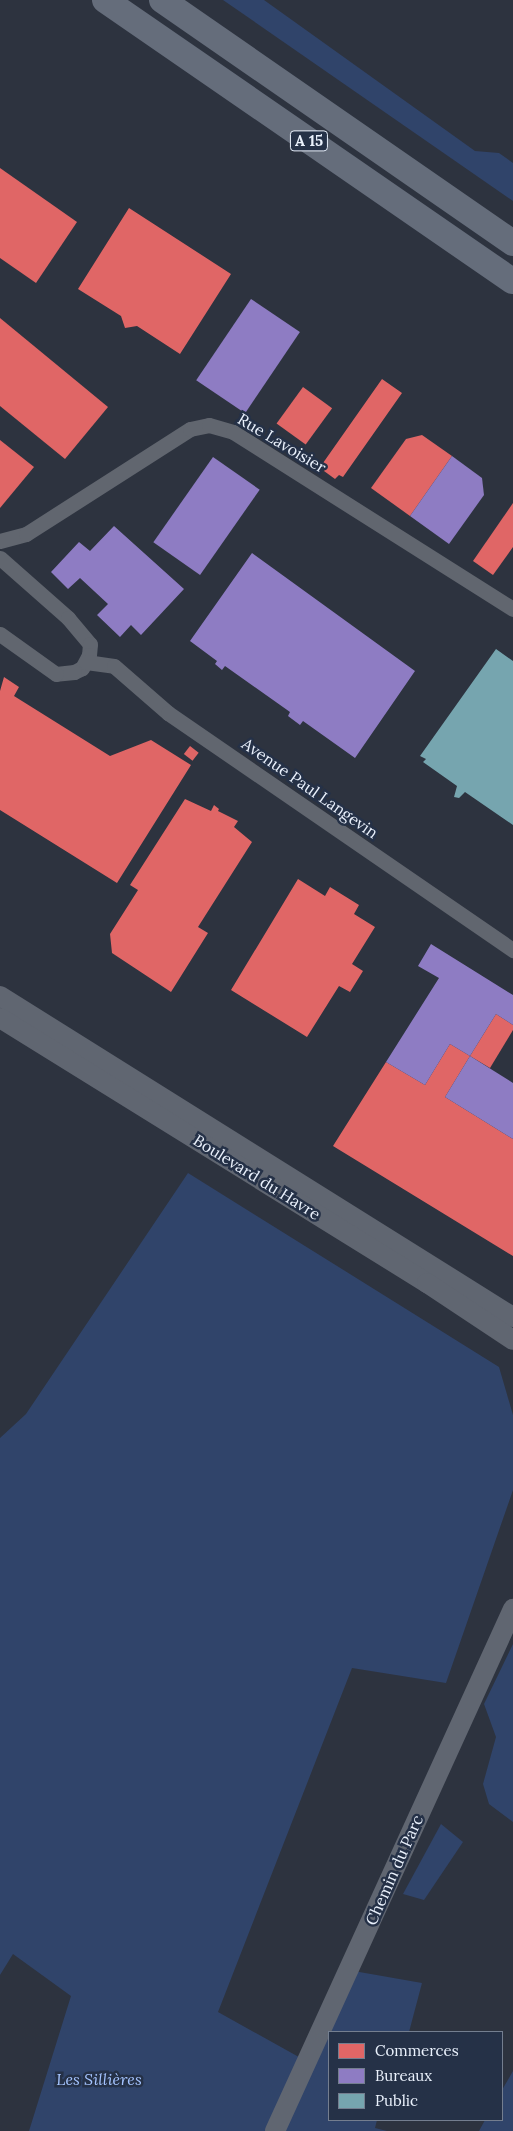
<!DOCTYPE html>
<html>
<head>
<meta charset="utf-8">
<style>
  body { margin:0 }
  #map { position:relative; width:513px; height:2131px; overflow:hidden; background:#2d333f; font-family:Lora,serif }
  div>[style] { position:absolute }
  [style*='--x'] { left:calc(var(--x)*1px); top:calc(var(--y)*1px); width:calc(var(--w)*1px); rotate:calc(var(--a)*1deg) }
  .green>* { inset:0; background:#30446a }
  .shops>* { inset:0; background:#e06666; transform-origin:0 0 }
  .offices>* { inset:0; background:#8e7cc3; transform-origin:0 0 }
  .public>* { inset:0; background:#76a5af }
  .street>* { height:15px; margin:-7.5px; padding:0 7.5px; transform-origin:7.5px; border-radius:7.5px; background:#61666f }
  .secondary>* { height:20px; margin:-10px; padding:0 10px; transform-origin:10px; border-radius:10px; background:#606671 }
  .highway>* { height:26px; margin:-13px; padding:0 13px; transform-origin:13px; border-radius:13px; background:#656d7b }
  span { translate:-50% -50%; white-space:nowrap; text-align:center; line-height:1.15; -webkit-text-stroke:5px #253147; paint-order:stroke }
  .shield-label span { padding:1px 4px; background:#253147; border:1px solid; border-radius:4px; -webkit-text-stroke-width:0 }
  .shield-label { font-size:15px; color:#eaf1fc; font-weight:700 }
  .street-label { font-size:16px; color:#eaf1fc }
  .park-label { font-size:16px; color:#a5c4ff; font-style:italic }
  .legend { position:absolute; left:328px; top:2031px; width:175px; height:90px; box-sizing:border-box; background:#253147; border:1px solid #747e8f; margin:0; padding:6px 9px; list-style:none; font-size:15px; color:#eaf1fc }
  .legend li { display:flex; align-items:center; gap:10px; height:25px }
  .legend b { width:25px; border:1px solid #747e8f }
</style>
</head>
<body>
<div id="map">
  <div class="green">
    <div style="clip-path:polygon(223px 0,264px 0,475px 151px,499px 153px,513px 163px,513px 201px)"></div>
    <div style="clip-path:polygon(188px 1173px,499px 1367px,513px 1415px,513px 1490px,446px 1683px,352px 1668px,218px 2012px,306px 2061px,348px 1970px,422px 1983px,409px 2032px,329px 2032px,329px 2120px,377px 2120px,375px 2128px,387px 2131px,29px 2131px,71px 1996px,13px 1954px,0 1975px,0 1438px,26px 1414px)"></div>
    <div style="clip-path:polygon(513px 1644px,513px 1822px,489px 1804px,483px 1784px,496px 1737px,484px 1704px)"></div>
    <div style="clip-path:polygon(441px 1824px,463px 1842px,424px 1900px,403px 1894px)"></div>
    <div style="clip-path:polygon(513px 2071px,513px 2131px,479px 2131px,485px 2120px,502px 2120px,502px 2090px)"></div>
  </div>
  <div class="shops">
    <div style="clip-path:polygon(0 168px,77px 222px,36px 283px,0 258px)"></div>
    <div style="clip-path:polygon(129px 208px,231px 274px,180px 354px,137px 326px,125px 328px,121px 316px,78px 289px)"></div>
    <div style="clip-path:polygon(0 318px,108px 407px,65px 459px,0 406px)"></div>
    <div style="clip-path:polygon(382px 379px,402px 393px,343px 477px,339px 475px,335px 479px,324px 471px,327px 467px,323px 463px)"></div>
    <div style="left:303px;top:387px;width:36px;height:45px;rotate:36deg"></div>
    <div style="clip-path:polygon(422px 435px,452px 456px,410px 516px,371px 488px,406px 439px)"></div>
    <div style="clip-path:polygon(0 440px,34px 467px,0 508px)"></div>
    <div style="clip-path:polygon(513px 503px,513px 547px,493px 575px,473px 561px)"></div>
    <div style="clip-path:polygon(4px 677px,19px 687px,14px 696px,110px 756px,151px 740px,191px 765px,117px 883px,0 810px,0 691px)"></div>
    <div style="left:190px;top:746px;width:11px;height:10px;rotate:38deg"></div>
    <div style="clip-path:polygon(185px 799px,211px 811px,214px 805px,219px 809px,218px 811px,238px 821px,234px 827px,252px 842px,198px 927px,208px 933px,171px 992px,112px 953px,110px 934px,138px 890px,130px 885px)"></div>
    <div style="clip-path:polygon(298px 879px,325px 896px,330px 887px,359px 905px,354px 914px,375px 927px,352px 964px,363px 971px,350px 992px,339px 986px,307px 1037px,231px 990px)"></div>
    <div style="clip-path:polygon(496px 1014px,513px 1025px,513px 1030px,490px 1068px,470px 1056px)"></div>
    <div style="clip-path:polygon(450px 1044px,470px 1056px,445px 1097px,513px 1139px,513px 1256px,333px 1146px,386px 1062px,425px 1085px)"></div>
  </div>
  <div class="offices">
    <div style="left:251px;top:299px;width:59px;height:98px;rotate:34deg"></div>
    <div style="clip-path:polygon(452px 456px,482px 478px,484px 495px,449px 544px,410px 516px)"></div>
    <div style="left:213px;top:457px;width:57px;height:104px;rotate:35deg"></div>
    <div style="clip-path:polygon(114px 526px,184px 589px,141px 635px,131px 625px,120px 637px,97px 615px,108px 604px,80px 578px,68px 589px,51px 572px,79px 542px,90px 551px)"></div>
    <div style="clip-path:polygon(252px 553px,415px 671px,355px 758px,303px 721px,300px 725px,288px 716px,290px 712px,225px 666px,222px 670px,215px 664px,217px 661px,190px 641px)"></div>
    <div style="clip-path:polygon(431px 944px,513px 995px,513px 1025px,496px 1014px,470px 1056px,513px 1083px,513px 1139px,445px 1097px,470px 1056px,450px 1044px,425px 1085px,386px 1062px,439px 978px,418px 966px)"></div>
  </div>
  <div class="public">
    <div style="clip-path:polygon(496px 649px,513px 661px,513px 825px,465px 792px,459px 798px,454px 797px,457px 786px,423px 762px,426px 759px,420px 756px)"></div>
  </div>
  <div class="street">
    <div style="--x:0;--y:541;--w:27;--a:-15"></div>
    <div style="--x:26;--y:534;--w:195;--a:-32.6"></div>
    <div style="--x:190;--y:429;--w:19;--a:-12"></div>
    <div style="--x:209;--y:425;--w:25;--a:16"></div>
    <div style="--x:233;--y:432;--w:331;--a:32.3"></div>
    <div style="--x:0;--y:558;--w:91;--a:41.4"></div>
    <div style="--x:68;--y:618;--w:34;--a:50"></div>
    <div style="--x:90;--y:644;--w:11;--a:95"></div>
    <div style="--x:89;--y:655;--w:15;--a:118"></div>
    <div style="--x:82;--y:668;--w:9;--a:153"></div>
    <div style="--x:74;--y:672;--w:18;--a:174"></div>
    <div style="--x:56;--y:674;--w:69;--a:-144.5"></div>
    <div style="--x:86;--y:662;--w:28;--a:8"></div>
    <div style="--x:114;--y:666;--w:72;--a:41"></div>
    <div style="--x:168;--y:713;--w:419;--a:34.5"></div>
  </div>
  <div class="secondary">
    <div style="--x:0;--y:996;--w:605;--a:32.04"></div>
    <div style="--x:0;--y:1018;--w:503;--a:31.82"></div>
    <div style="--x:427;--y:1283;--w:103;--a:33.5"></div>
    <div style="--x:275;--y:2131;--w:574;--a:-65.49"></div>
  </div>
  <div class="highway">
    <div style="--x:105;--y:0;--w:495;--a:34.6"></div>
    <div style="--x:162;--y:0;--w:427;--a:34.7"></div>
  </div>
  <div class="shield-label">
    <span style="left:309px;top:141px">A 15</span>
  </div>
  <div class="street-label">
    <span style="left:282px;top:443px;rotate:31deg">Rue Lavoisier</span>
    <span style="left:310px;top:788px;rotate:35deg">Avenue Paul Langevin</span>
    <span style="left:257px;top:1177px;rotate:32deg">Boulevard du Havre</span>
    <span style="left:394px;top:1870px;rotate:-66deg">Chemin du Parc</span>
  </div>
  <div class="park-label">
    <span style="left:99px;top:2079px">Les Sillières</span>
  </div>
  <ul class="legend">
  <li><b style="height:14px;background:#e06666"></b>Commerces</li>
  <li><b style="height:14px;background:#8e7cc3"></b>Bureaux</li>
  <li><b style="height:14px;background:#76a5af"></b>Public</li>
  </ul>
</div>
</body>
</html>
